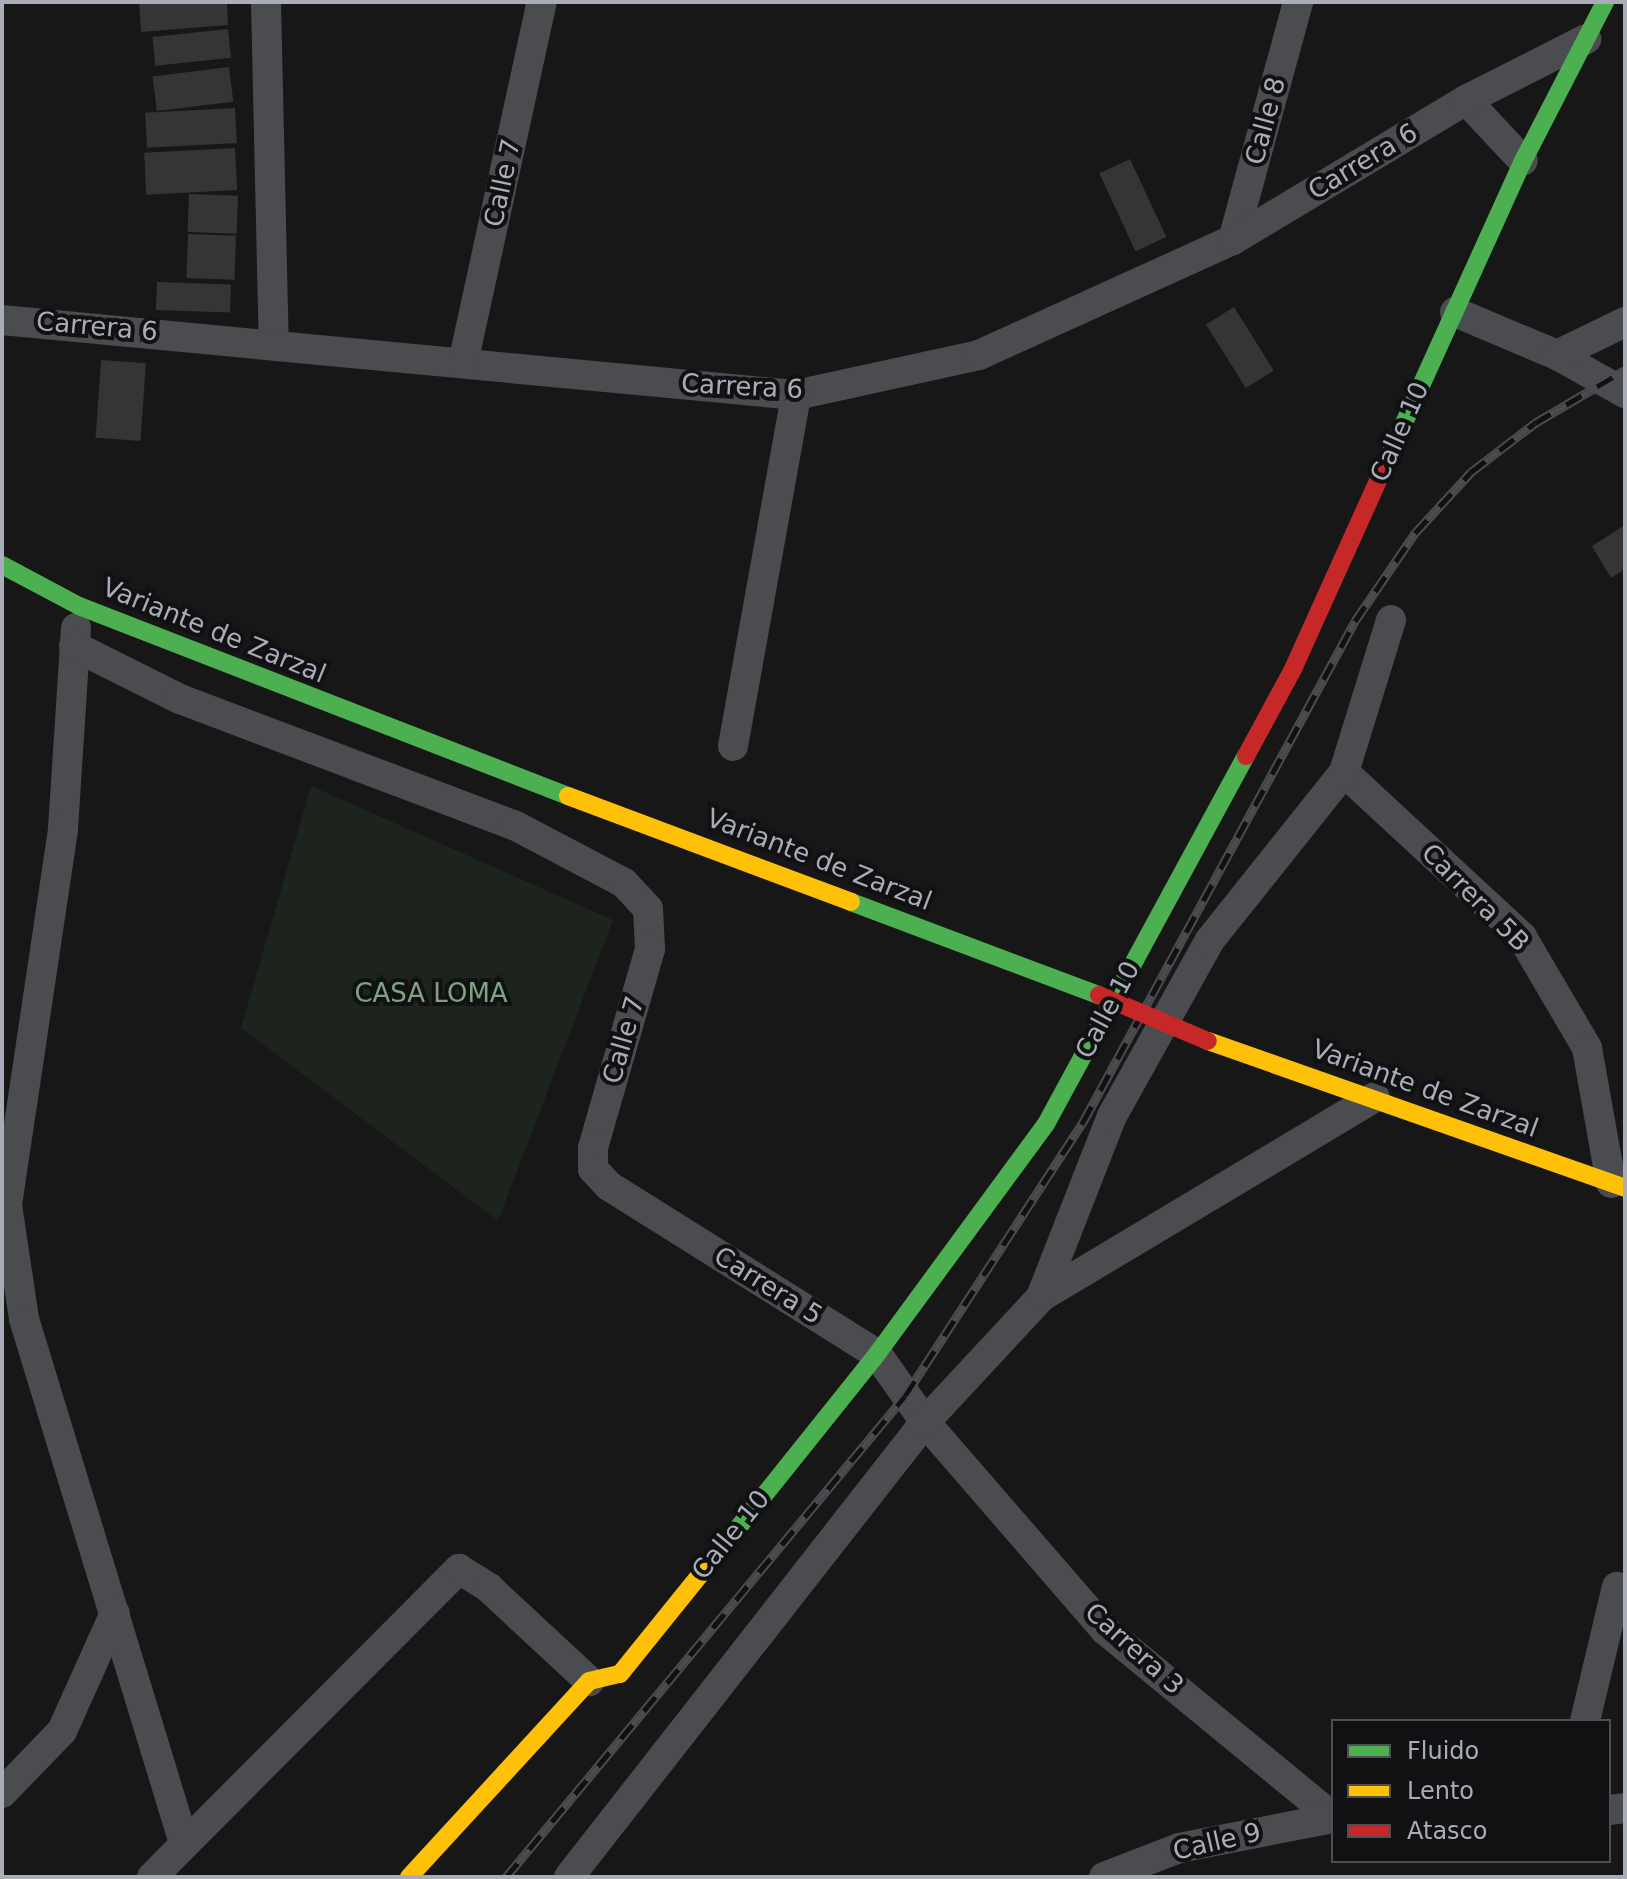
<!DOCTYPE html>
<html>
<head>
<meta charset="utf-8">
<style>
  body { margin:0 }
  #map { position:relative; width:1627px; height:1879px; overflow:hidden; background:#171717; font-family:"DejaVu Sans",sans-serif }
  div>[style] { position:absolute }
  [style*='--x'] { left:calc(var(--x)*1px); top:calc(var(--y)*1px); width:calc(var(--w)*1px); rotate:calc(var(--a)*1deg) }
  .green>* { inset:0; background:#1d241e }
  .building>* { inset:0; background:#353536; transform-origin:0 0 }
  .street>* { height:30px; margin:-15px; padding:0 15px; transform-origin:15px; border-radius:15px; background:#4b4c50 }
  .fast>* { height:18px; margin:-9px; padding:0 9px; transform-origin:9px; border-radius:9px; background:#4caf50 }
  .slow>* { height:18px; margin:-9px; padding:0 9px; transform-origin:9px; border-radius:9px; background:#ffc107 }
  .jam>* { height:18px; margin:-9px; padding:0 9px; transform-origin:9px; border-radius:9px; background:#c62828 }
  .rail>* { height:9px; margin-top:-4.5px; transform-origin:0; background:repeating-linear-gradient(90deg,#111113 0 18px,#4b4c4f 0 36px); box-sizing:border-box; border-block:2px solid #4b4c4f }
  .jam-bridge>* { height:18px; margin:-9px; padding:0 9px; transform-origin:9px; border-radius:9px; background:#c62828 }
  span { translate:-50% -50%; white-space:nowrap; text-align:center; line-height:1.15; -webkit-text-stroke:8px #111113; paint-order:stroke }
  .street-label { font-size:26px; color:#a8adb8 }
  .park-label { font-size:26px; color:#7fa381 }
  .frame { position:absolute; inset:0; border:4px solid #a8adb8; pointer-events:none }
  .legend { position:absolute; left:1331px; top:1719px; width:280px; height:144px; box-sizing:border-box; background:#111113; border:2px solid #4d4f55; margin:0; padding:10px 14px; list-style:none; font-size:24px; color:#a8adb8 }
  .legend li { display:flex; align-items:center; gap:16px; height:40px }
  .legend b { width:40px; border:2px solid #4d4f55 }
</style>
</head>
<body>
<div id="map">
  <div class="green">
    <div style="clip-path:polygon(311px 786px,613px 920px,498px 1221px,241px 1028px)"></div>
  </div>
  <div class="building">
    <div style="clip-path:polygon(139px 2px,227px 2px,228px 25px,141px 32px)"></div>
    <div style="left:228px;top:29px;width:29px;height:76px;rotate:84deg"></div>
    <div style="left:229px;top:67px;width:35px;height:77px;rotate:83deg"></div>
    <div style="left:235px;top:108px;width:35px;height:90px;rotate:87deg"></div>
    <div style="left:235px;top:148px;width:42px;height:91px;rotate:87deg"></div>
    <div style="left:1130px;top:159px;width:86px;height:34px;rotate:65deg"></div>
    <div style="left:189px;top:194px;width:49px;height:38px;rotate:2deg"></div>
    <div style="left:188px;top:234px;width:48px;height:44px;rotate:2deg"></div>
    <div style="left:157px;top:282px;width:74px;height:28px;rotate:2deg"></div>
    <div style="left:1234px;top:307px;width:75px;height:33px;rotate:58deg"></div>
    <div style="left:101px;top:360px;width:45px;height:78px;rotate:4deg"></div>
    <div style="clip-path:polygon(1625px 525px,1625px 569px,1611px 578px,1592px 546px)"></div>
  </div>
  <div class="street">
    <div style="--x:266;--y:2;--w:340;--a:88.7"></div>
    <div style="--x:1466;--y:100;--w:83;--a:46.9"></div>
    <div style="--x:1233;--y:240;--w:247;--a:-74.7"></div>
    <div style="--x:1455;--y:312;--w:111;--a:22.9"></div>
    <div style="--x:1557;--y:355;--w:78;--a:29.2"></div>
    <div style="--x:2;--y:320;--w:798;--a:5.4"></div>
    <div style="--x:796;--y:395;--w:187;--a:-12.3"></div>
    <div style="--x:979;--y:355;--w:279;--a:-24.4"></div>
    <div style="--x:1233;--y:240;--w:272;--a:-31"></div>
    <div style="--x:1466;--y:100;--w:135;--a:-26.9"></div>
    <div style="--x:1557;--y:355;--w:76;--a:-25.9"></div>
    <div style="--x:463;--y:363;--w:370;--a:-77.7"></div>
    <div style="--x:76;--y:628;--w:202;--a:93.7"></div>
    <div style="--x:63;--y:830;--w:379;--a:98.5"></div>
    <div style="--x:7;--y:1205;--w:115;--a:81.5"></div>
    <div style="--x:24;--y:1319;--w:548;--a:73.02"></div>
    <div style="--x:74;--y:646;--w:119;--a:26.6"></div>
    <div style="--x:180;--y:699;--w:357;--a:20.7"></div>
    <div style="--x:514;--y:825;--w:124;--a:27.8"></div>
    <div style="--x:624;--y:883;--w:35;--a:47"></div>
    <div style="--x:648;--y:909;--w:40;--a:87.1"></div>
    <div style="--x:650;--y:949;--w:207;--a:106"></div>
    <div style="--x:593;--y:1148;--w:21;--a:90"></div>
    <div style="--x:593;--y:1169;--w:23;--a:47"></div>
    <div style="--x:609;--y:1186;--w:316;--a:32.1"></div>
    <div style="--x:877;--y:1354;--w:83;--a:54.8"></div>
    <div style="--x:925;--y:1422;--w:275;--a:49.1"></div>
    <div style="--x:1105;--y:1630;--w:295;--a:39.4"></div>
    <div style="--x:733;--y:746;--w:357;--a:-79.8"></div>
    <div style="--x:1344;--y:772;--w:243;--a:42.8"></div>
    <div style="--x:1522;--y:937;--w:129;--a:59.6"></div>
    <div style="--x:1587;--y:1048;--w:137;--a:79.9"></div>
    <div style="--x:1041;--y:1297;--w:389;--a:-30.9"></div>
    <div style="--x:1585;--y:1721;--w:138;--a:-76.6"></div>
    <div style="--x:2;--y:1793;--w:86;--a:-45.9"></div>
    <div style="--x:62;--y:1731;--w:129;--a:-65.8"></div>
    <div style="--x:1609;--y:1810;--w:16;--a:-7"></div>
    <div style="--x:152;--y:1877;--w:435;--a:-45.1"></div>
    <div style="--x:459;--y:1569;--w:36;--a:32"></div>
    <div style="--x:489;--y:1588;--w:137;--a:42.9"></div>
    <div style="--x:569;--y:1877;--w:578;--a:-51.96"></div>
    <div style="--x:925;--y:1422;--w:171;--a:-47.1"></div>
    <div style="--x:1041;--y:1297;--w:194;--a:-68.6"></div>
    <div style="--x:1112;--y:1116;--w:201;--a:-60.9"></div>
    <div style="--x:1210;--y:940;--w:215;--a:-51.4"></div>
    <div style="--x:1344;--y:772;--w:159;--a:-72.8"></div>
    <div style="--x:1104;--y:1877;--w:80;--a:-21.1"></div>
    <div style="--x:1179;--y:1848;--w:157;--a:-11"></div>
  </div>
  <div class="fast">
    <div style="--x:1385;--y:465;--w:334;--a:-65.6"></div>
    <div style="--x:1523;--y:161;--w:179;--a:-62.7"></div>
    <div style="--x:2;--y:565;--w:87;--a:28"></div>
    <div style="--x:79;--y:606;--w:525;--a:21.23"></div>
    <div style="--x:851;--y:902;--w:265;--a:20.6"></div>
    <div style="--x:717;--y:1554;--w:256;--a:-51.3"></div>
    <div style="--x:877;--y:1354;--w:285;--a:-53.7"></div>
    <div style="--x:1046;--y:1124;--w:419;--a:-61.5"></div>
  </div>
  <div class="slow">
    <div style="--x:568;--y:796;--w:302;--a:20.5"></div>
    <div style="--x:1208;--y:1041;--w:442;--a:19.4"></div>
    <div style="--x:409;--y:1877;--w:266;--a:-47.4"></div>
    <div style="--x:589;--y:1681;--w:32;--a:-13"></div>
    <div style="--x:620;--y:1674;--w:154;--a:-51.1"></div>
  </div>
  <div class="jam">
    <div style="--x:1246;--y:756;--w:99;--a:-61.6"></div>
    <div style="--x:1293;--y:669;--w:224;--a:-65.7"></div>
  </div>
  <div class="rail">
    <div style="--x:506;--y:1877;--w:625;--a:-50.32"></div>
    <div style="--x:905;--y:1396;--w:327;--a:-57"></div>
    <div style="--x:1083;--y:1122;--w:570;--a:-61.5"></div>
    <div style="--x:1355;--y:621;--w:107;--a:-55.7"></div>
    <div style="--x:1415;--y:533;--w:83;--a:-47.4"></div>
    <div style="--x:1471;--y:472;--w:81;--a:-37.4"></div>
    <div style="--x:1535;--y:423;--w:104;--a:-30.5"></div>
  </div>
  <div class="jam-bridge">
    <div style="--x:1099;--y:995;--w:118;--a:22.9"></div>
  </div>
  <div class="street-label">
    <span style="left:1266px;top:121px;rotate:-75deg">Calle 8</span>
    <span style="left:1363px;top:162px;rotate:-31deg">Carrera 6</span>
    <span style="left:503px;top:183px;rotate:-78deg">Calle 7</span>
    <span style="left:97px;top:327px;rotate:5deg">Carrera 6</span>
    <span style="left:742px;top:387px;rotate:3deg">Carrera 6</span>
    <span style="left:1400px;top:432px;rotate:-66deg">Calle 10</span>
    <span style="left:214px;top:631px;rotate:22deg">Variante de Zarzal</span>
    <span style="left:819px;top:860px;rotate:21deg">Variante de Zarzal</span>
    <span style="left:1475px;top:898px;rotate:45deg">Carrera 5B</span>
    <span style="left:1108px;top:1010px;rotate:-62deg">Calle 10</span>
    <span style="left:624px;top:1040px;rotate:-74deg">Calle 7</span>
    <span style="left:1425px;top:1089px;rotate:20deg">Variante de Zarzal</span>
    <span style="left:768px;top:1286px;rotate:32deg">Carrera 5</span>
    <span style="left:731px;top:1535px;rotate:-51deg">Calle 10</span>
    <span style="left:1134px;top:1649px;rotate:42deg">Carrera 3</span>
    <span style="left:1217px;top:1842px;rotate:-13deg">Calle 9</span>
  </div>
  <div class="park-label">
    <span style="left:431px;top:994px">CASA LOMA</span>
  </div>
  <div class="frame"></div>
  <ul class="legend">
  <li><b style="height:10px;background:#4caf50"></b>Fluido</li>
  <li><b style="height:10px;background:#ffc107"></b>Lento</li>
  <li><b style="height:10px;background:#c62828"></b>Atasco</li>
  </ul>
</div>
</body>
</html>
